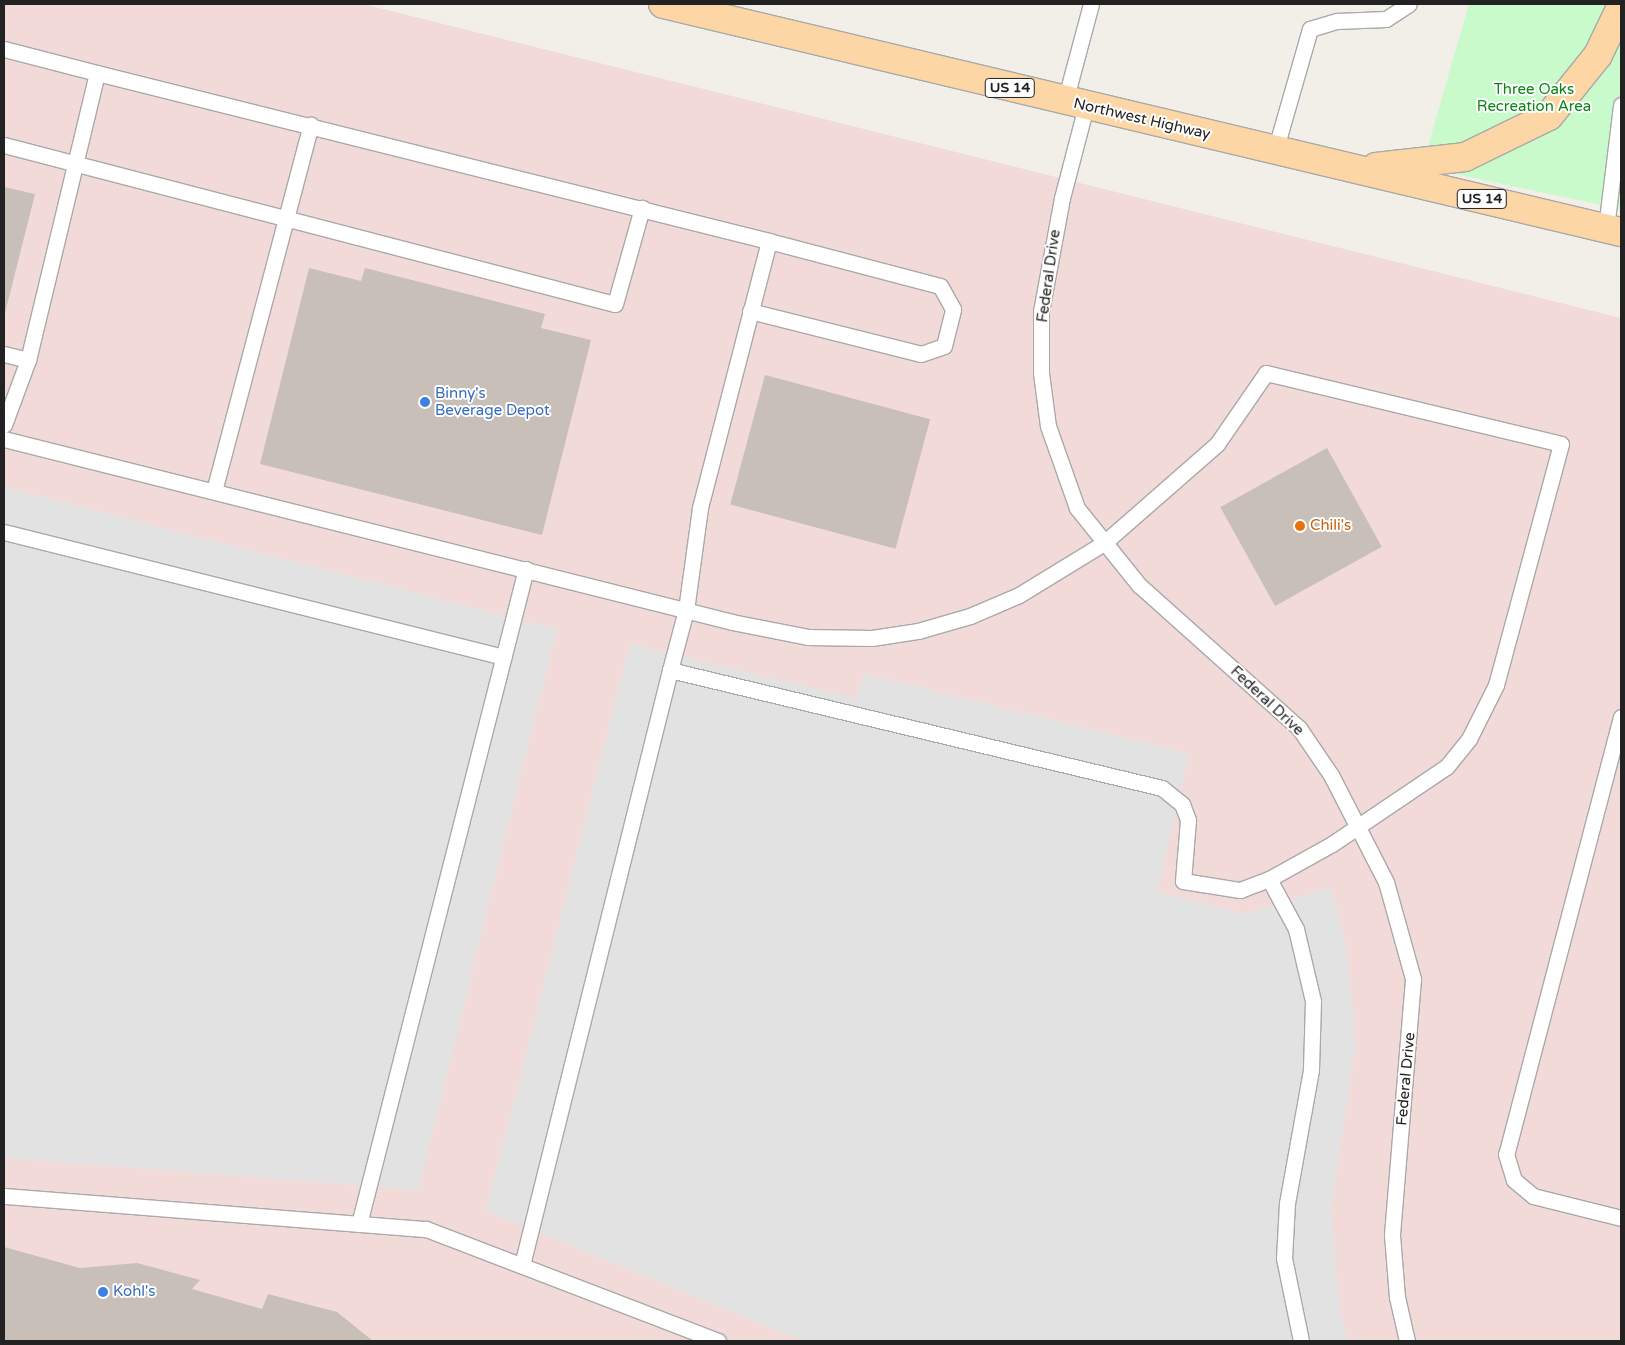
<!DOCTYPE html>
<html>
<head>
<meta charset="utf-8">
<style>
  body { margin:0 }
  #map { position:relative; width:1625px; height:1345px; overflow:hidden; background:#f2efe9; font-family:"Varela Round",sans-serif }
  div>[style] { position:absolute }
  [style*='--x'] { left:calc(var(--x)*1px); top:calc(var(--y)*1px); width:calc(var(--w)*1px); rotate:calc(var(--a)*1deg) }
  .commercial>* { inset:0; background:#f2dad9 }
  .park>* { inset:0; background:#c8facc }
  .parking>* { inset:0; background:#e2e2e2 }
  .building>* { inset:0; background:#c7bfb8; transform-origin:0 0 }
  .roads { filter:drop-shadow(1px 0 #a9a9a9) drop-shadow(-1px 0 #a9a9a9) drop-shadow(0 1px #a9a9a9) drop-shadow(0 -1px #a9a9a9) }
  .service>* { height:15px; margin:-7.5px; padding:0 7.5px; transform-origin:7.5px; border-radius:7.5px; background:#fff }
  .primary>* { height:28px; margin:-14px; padding:0 14px; transform-origin:14px; border-radius:14px; background:#fcd6a4 }
  .dots>* { width:14px; height:14px; translate:-50% -50%; box-sizing:border-box; border:2px solid #fff; border-radius:50% }
  span { translate:-50% -50%; white-space:nowrap; text-align:center; line-height:1.15; -webkit-text-stroke:4px #fff; paint-order:stroke }
  .shield-label span { padding:1px 4px; background:#fff; border:1px solid; border-radius:4px; -webkit-text-stroke-width:0 }
  .shield-label { font-size:14px; color:#222; font-weight:700 }
  .park-label { font-size:15px; color:#0c8416 }
  .street-label { font-size:15px; color:#222 }
  .shop-label { font-size:15px; color:#366cbe }
  .left { translate:0 -50%; text-align:left }
  .food-label { font-size:15px; color:#c56008 }
  .frame { position:absolute; inset:0; border:5px solid #222; pointer-events:none }
</style>
</head>
<body>
<div id="map">
  <div class="commercial">
    <div style="clip-path:polygon(4px 4px,363px 4px,1621px 318px,1621px 1341px,4px 1341px)"></div>
  </div>
  <div class="park">
    <div style="clip-path:polygon(1469px 4px,1621px 4px,1621px 209px,1422px 167px)"></div>
  </div>
  <div class="parking">
    <div style="clip-path:polygon(4px 487px,557px 629px,418px 1190px,4px 1158px)"></div>
    <div style="clip-path:polygon(630px 643px,857px 699px,864px 673px,1189px 754px,1157px 892px,1245px 914px,1331px 887px,1347px 951px,1356px 1042px,1331px 1211px,1340px 1311px,1348px 1341px,804px 1341px,486px 1211px)"></div>
  </div>
  <div class="building">
    <div style="clip-path:polygon(4px 187px,35px 194px,4px 317px)"></div>
    <div style="clip-path:polygon(309px 268px,361px 281px,365px 268px,545px 314px,541px 328px,591px 340px,542px 535px,260px 464px)"></div>
    <div style="left:765px;top:375px;width:171px;height:134px;rotate:15deg"></div>
    <div style="left:1327px;top:448px;width:113px;height:122px;rotate:61deg"></div>
    <div style="clip-path:polygon(4px 1247px,80px 1268px,137px 1263px,200px 1280px,192px 1289px,262px 1309px,268px 1294px,337px 1312px,373px 1341px,4px 1341px)"></div>
  </div>
  <div class="roads">
    <div class="service">
      <div style="--x:4;--y:49;--w:96;--a:14.5"></div>
      <div style="--x:97;--y:73;--w:295;--a:103.5"></div>
      <div style="--x:28;--y:360;--w:69;--a:110.3"></div>
      <div style="--x:97;--y:73;--w:693;--a:14.04"></div>
      <div style="--x:769;--y:241;--w:276;--a:104.5"></div>
      <div style="--x:700;--y:508;--w:103;--a:97.8"></div>
      <div style="--x:686;--y:610;--w:62;--a:104.9"></div>
      <div style="--x:670;--y:670;--w:506;--a:13.49"></div>
      <div style="--x:1162;--y:788;--w:26;--a:39"></div>
      <div style="--x:1182;--y:804;--w:17;--a:69"></div>
      <div style="--x:1188;--y:820;--w:61;--a:94.7"></div>
      <div style="--x:1183;--y:881;--w:58;--a:9"></div>
      <div style="--x:1240;--y:890;--w:31;--a:-21"></div>
      <div style="--x:1065;--y:101;--w:100;--a:-75"></div>
      <div style="--x:1086;--y:106;--w:95;--a:104.6"></div>
      <div style="--x:1062;--y:198;--w:115;--a:100.5"></div>
      <div style="--x:1041;--y:311;--w:62;--a:90"></div>
      <div style="--x:1041;--y:373;--w:53;--a:82.5"></div>
      <div style="--x:1048;--y:426;--w:87;--a:70.5"></div>
      <div style="--x:1077;--y:508;--w:99;--a:51.2"></div>
      <div style="--x:1139;--y:585;--w:215;--a:41.8"></div>
      <div style="--x:1299;--y:728;--w:57;--a:55.8"></div>
      <div style="--x:1331;--y:775;--w:120;--a:62.8"></div>
      <div style="--x:1386;--y:882;--w:101;--a:74.4"></div>
      <div style="--x:1413;--y:979;--w:257;--a:94.7"></div>
      <div style="--x:1392;--y:1235;--w:62;--a:85.4"></div>
      <div style="--x:1397;--y:1297;--w:45;--a:77.2"></div>
      <div style="--x:4;--y:145;--w:631;--a:14.59"></div>
      <div style="--x:615;--y:304;--w:100;--a:-74.3"></div>
      <div style="--x:1275;--y:151;--w:127;--a:-74"></div>
      <div style="--x:1310;--y:29;--w:28;--a:-17"></div>
      <div style="--x:1337;--y:21;--w:49;--a:-2.3"></div>
      <div style="--x:1386;--y:19;--w:27;--a:-33"></div>
      <div style="--x:1606;--y:228;--w:124;--a:-83"></div>
      <div style="--x:750;--y:311;--w:176;--a:14.1"></div>
      <div style="--x:921;--y:354;--w:24;--a:-19"></div>
      <div style="--x:944;--y:346;--w:38;--a:-76"></div>
      <div style="--x:953;--y:309;--w:26;--a:-119"></div>
      <div style="--x:940;--y:286;--w:177;--a:-165.3"></div>
      <div style="--x:4;--y:354;--w:25;--a:14"></div>
      <div style="--x:4;--y:439;--w:751;--a:14.11"></div>
      <div style="--x:732;--y:622;--w:77;--a:11.2"></div>
      <div style="--x:808;--y:637;--w:64;--a:0.9"></div>
      <div style="--x:872;--y:638;--w:47;--a:-8.7"></div>
      <div style="--x:918;--y:631;--w:54;--a:-16.1"></div>
      <div style="--x:970;--y:616;--w:53;--a:-23.2"></div>
      <div style="--x:1019;--y:595;--w:100;--a:-31.5"></div>
      <div style="--x:1104;--y:543;--w:150;--a:-41.2"></div>
      <div style="--x:1217;--y:444;--w:86;--a:-55.4"></div>
      <div style="--x:1266;--y:373;--w:303;--a:13.5"></div>
      <div style="--x:1561;--y:444;--w:250;--a:105.1"></div>
      <div style="--x:1496;--y:685;--w:60;--a:116.6"></div>
      <div style="--x:1469;--y:739;--w:36;--a:129"></div>
      <div style="--x:1446;--y:767;--w:138;--a:146"></div>
      <div style="--x:1332;--y:844;--w:72;--a:150.9"></div>
      <div style="--x:1269;--y:879;--w:57;--a:61.6"></div>
      <div style="--x:1296;--y:929;--w:74;--a:76.7"></div>
      <div style="--x:1313;--y:1001;--w:69;--a:91.7"></div>
      <div style="--x:1311;--y:1070;--w:135;--a:100.2"></div>
      <div style="--x:1287;--y:1203;--w:55;--a:93.1"></div>
      <div style="--x:1284;--y:1258;--w:85;--a:78.4"></div>
      <div style="--x:214;--y:491;--w:379;--a:-75.2"></div>
      <div style="--x:4;--y:532;--w:515;--a:14.04"></div>
      <div style="--x:1621;--y:717;--w:452;--a:104.7"></div>
      <div style="--x:1506;--y:1154;--w:27;--a:73"></div>
      <div style="--x:1514;--y:1180;--w:25;--a:40"></div>
      <div style="--x:1533;--y:1196;--w:91;--a:14"></div>
      <div style="--x:4;--y:1196;--w:423;--a:4.5"></div>
      <div style="--x:426;--y:1229;--w:313;--a:21"></div>
      <div style="--x:359;--y:1224;--w:676;--a:-75.7"></div>
      <div style="--x:522;--y:1265;--w:613;--a:-76.03"></div>
    </div>
    <div class="primary">
      <div style="--x:663;--y:4;--w:985;--a:13.39"></div>
      <div style="--x:1376;--y:167;--w:90;--a:-6.4"></div>
      <div style="--x:1465;--y:157;--w:93;--a:-26"></div>
      <div style="--x:1549;--y:116;--w:78;--a:-51.2"></div>
      <div style="--x:1598;--y:55;--w:53;--a:-64.4"></div>
    </div>
  </div>
  <div class="dots">
    <div style="left:425px;top:402px;background:#3f7fe0"></div>
    <div style="left:1300px;top:526px;background:#e8710a"></div>
    <div style="left:103px;top:1292px;background:#3f7fe0"></div>
  </div>
  <div class="shield-label">
    <span style="left:1010px;top:88px">US 14</span>
    <span style="left:1482px;top:199px">US 14</span>
  </div>
  <div class="park-label">
    <span style="left:1534px;top:98px">Three Oaks<br>Recreation Area</span>
  </div>
  <div class="street-label">
    <span style="left:1142px;top:119px;rotate:13deg">Northwest Highway</span>
    <span style="left:1049px;top:276px;rotate:-82deg">Federal Drive</span>
    <span style="left:1267px;top:701px;rotate:43deg">Federal Drive</span>
    <span style="left:1406px;top:1079px;rotate:-85deg">Federal Drive</span>
  </div>
  <div class="shop-label">
    <span class="left" style="left:435px;top:402px">Binny's<br>Beverage Depot</span>
    <span class="left" style="left:113px;top:1292px">Kohl's</span>
  </div>
  <div class="food-label">
    <span class="left" style="left:1310px;top:526px">Chili's</span>
  </div>
  <div class="frame"></div>
</div>
</body>
</html>
